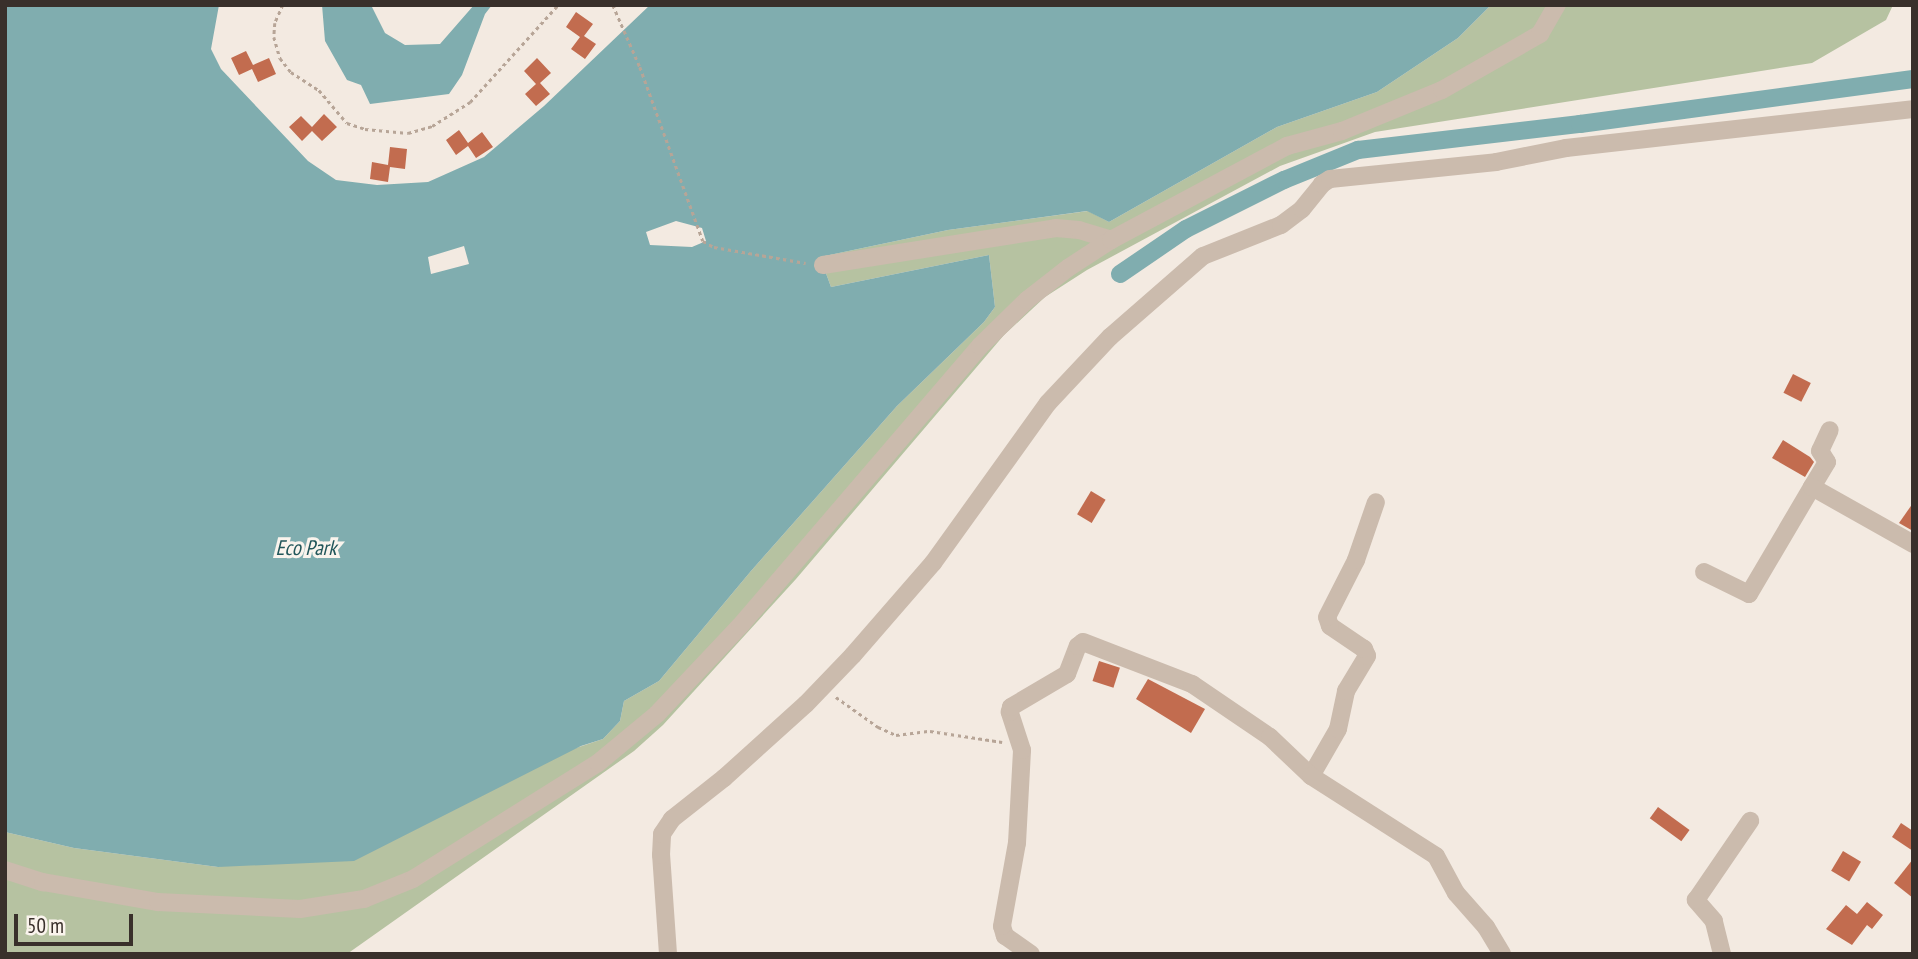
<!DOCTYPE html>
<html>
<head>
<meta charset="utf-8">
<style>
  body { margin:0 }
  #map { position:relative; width:1918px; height:959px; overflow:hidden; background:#f3eae1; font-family:"PT Sans Narrow",sans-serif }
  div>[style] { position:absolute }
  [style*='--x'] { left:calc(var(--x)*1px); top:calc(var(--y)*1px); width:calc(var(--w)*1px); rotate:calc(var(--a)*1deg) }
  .green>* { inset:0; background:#b6c2a1 }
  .water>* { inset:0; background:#80adaf }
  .canal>* { height:18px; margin:-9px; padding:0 9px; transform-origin:9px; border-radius:9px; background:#80adaf }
  .building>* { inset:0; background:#c26c4f; transform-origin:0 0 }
  .path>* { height:2.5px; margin-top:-1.25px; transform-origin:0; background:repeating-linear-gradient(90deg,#b7a597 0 3.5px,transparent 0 7px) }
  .minor>* { height:18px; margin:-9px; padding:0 9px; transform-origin:9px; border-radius:9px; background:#cbbbad }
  span { translate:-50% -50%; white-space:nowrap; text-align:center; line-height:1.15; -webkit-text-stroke:6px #faf4ed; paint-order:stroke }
  .water-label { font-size:21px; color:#21565a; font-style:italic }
  .frame { position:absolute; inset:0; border:7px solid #39302b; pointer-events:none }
  .scale { position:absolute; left:14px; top:914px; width:119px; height:32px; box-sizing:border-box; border:4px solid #39302b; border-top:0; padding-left:9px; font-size:21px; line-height:24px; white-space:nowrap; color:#39302b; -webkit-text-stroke:5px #faf4ed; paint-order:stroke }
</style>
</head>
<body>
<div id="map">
  <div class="green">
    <div style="clip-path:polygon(1491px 5px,1893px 5px,1886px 20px,1812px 63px,1375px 132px,1280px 166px,1087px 270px,1045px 297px,1004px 335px,796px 579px,663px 725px,634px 751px,347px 954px,5px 954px,5px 832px,74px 848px,218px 867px,603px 739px,620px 721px,624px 701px,659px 681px,751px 571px,897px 406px,984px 322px,995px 307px,989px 255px,831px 287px,820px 257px,948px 230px,1088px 211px,1109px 222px,1277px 127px,1377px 92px,1458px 38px)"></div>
  </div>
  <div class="water">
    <div style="clip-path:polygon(evenodd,5px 5px,219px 5px,211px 49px,221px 69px,308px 161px,336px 180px,377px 185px,428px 182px,484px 157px,544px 106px,650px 5px,1491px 5px,1458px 38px,1377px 92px,1277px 127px,1109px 222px,1087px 211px,948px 230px,820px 257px,831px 287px,989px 255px,995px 307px,984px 322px,897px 406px,751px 571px,659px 681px,624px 701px,620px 721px,603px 739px,581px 746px,354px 861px,218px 867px,74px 848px,5px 832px,5px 5px,676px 221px,702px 228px,706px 241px,692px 247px,650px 245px,646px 232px,676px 221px,5px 5px,464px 246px,469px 264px,431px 274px,428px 257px,464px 246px)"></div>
    <div style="clip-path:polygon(322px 5px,371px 5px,385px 33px,405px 45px,440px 44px,474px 5px,492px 5px,485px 14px,462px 75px,449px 94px,370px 104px,361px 85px,347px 80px,325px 41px)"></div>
  </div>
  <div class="canal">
    <div style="--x:1120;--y:274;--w:80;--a:-34.3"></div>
    <div style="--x:1186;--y:229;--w:110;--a:-26.6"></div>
    <div style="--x:1284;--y:180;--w:80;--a:-22.1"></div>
    <div style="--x:1358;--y:150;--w:224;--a:-6.7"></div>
    <div style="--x:1580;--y:124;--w:336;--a:-7.7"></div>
  </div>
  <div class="building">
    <div style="clip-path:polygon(576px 12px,593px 24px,584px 36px,596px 44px,585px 59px,571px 49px,580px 37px,566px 27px)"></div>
    <div style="clip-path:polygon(246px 51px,253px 65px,269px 58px,276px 74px,258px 82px,252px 69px,239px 75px,231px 58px)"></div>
    <div style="clip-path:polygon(537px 58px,551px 73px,540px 83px,550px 94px,536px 106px,525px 94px,536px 84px,524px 71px)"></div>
    <div style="clip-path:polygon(324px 114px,337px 127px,322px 141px,312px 131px,302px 141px,289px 127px,301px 116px,312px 127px)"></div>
    <div style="clip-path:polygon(459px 130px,468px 143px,482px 132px,493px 147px,476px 158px,468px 146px,456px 155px,446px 140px)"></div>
    <div style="clip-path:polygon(390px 147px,407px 149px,405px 169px,390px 167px,388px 182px,370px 179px,372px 162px,388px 165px)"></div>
    <div style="left:1793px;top:374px;width:20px;height:21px;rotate:27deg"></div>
    <div style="clip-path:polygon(1783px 440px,1810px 457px,1814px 462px,1805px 477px,1772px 458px)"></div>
    <div style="left:1091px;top:491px;width:17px;height:27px;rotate:31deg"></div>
    <div style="clip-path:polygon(1913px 503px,1913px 531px,1899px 523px)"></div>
    <div style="left:1099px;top:661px;width:22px;height:21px;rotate:18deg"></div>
    <div style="clip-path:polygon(1148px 679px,1205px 709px,1191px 733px,1136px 699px)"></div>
    <div style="left:1658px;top:807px;width:39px;height:14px;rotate:36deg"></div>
    <div style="clip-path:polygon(1901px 823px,1913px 831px,1913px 851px,1892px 837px)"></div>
    <div style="left:1843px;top:851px;width:21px;height:23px;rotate:31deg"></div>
    <div style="clip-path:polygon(1913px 859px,1913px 898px,1894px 883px)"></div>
    <div style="clip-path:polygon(1867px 902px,1883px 915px,1872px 929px,1867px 925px,1852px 945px,1826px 929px,1846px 905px,1857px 914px)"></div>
  </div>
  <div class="path">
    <div style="--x:283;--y:5;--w:20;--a:114"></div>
    <div style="--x:275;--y:23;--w:14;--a:94"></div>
    <div style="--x:274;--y:37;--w:22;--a:74"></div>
    <div style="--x:280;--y:58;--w:18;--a:52"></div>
    <div style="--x:291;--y:72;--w:33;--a:33"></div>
    <div style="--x:319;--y:90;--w:43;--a:49.7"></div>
    <div style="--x:347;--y:123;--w:19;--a:18"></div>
    <div style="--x:365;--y:129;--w:43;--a:5.3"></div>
    <div style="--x:408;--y:133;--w:25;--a:-16"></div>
    <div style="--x:432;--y:126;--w:45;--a:-32.3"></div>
    <div style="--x:470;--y:102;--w:131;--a:-47.8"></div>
    <div style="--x:613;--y:5;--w:68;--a:66.5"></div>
    <div style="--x:640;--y:67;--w:185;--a:70.1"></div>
    <div style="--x:703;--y:241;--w:13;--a:29"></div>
    <div style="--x:714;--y:247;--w:93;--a:9.9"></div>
    <div style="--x:836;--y:697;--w:52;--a:35.5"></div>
    <div style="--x:878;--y:727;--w:20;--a:24"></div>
    <div style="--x:896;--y:735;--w:34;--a:-7"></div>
    <div style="--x:930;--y:731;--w:73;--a:8.7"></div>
  </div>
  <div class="minor">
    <div style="--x:823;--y:265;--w:236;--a:-9"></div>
    <div style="--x:1056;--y:228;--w:23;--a:5"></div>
    <div style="--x:1079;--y:230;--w:34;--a:17"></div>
    <div style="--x:1812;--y:487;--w:29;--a:-59"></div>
    <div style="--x:1827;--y:462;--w:13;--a:-122"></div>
    <div style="--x:1820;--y:451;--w:23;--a:-65"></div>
    <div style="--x:1704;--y:572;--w:50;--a:26.1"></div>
    <div style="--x:1749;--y:594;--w:124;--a:-59.5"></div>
    <div style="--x:1812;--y:487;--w:116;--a:29.4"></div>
    <div style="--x:1311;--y:776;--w:54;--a:-60.1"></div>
    <div style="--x:1338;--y:729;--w:39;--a:-78"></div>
    <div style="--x:1346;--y:691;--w:41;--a:-59"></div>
    <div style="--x:1367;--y:656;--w:8;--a:-113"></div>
    <div style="--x:1364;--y:649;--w:41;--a:-145.9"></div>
    <div style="--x:1330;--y:626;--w:9;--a:-108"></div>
    <div style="--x:1327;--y:617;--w:64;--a:-63"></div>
    <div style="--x:1356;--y:560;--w:61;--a:-71"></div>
    <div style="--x:5;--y:870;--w:40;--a:18"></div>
    <div style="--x:43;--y:882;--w:117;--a:9.9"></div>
    <div style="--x:158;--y:902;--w:142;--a:2.8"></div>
    <div style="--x:300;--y:909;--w:65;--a:-8.9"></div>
    <div style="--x:364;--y:899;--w:53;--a:-22.2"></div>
    <div style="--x:413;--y:879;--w:218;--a:-32.1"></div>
    <div style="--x:598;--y:763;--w:77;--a:-39.7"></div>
    <div style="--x:657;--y:714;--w:121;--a:-46.7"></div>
    <div style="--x:740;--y:626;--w:369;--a:-49.4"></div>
    <div style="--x:980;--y:346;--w:66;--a:-44.4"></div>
    <div style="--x:1027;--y:300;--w:52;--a:-38"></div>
    <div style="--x:1068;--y:268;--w:51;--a:-33.1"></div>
    <div style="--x:1111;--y:240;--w:200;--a:-28.1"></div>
    <div style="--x:1287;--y:146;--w:57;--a:-15.3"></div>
    <div style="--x:1342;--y:131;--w:108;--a:-22.3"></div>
    <div style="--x:1442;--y:90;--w:113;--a:-29.7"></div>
    <div style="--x:1540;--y:34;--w:34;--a:-60"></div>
    <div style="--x:668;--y:954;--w:99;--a:-94"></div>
    <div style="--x:661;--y:855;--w:21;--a:-87"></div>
    <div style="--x:662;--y:834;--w:18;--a:-56"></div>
    <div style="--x:672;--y:819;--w:66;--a:-38.3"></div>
    <div style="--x:724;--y:778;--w:110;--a:-42.1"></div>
    <div style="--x:806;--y:704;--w:68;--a:-46.2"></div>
    <div style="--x:853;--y:655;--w:122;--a:-49"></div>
    <div style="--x:933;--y:563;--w:197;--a:-54.3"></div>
    <div style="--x:1048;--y:403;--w:91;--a:-46.8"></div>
    <div style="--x:1110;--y:337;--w:123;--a:-41.1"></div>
    <div style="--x:1203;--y:256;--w:84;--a:-21.7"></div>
    <div style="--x:1281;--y:225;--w:26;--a:-37"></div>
    <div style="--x:1302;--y:209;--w:32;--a:-51"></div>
    <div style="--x:1322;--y:184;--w:9;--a:-32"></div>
    <div style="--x:1330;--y:179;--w:167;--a:-5.8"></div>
    <div style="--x:1496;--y:162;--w:71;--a:-11.3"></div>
    <div style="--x:1566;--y:148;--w:349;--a:-6.4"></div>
    <div style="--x:1031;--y:954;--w:32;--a:-145"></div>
    <div style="--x:1005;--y:936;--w:10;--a:-107"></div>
    <div style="--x:1002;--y:926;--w:84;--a:-79.8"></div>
    <div style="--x:1017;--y:843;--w:93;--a:-86.9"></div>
    <div style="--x:1022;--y:750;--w:40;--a:-108"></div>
    <div style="--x:1010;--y:712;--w:5;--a:-79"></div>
    <div style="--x:1011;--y:707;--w:65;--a:-30.5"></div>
    <div style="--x:1067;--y:674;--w:30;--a:-69"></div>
    <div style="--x:1078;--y:646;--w:6;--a:-39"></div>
    <div style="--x:1083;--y:642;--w:117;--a:21.1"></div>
    <div style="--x:1192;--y:684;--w:94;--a:34.2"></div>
    <div style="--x:1270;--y:737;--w:57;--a:43.6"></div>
    <div style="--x:1311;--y:776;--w:148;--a:32.6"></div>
    <div style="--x:1436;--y:856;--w:42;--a:61.6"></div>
    <div style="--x:1456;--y:893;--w:45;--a:48.6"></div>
    <div style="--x:1486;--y:927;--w:31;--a:59"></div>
    <div style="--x:1722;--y:954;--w:34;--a:-104"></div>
    <div style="--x:1714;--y:921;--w:28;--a:-131"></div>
    <div style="--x:1696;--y:900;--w:96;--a:-55.6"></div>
  </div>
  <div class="water-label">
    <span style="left:306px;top:548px">Eco Park</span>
  </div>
  <div class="frame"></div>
  <div class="scale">50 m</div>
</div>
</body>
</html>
